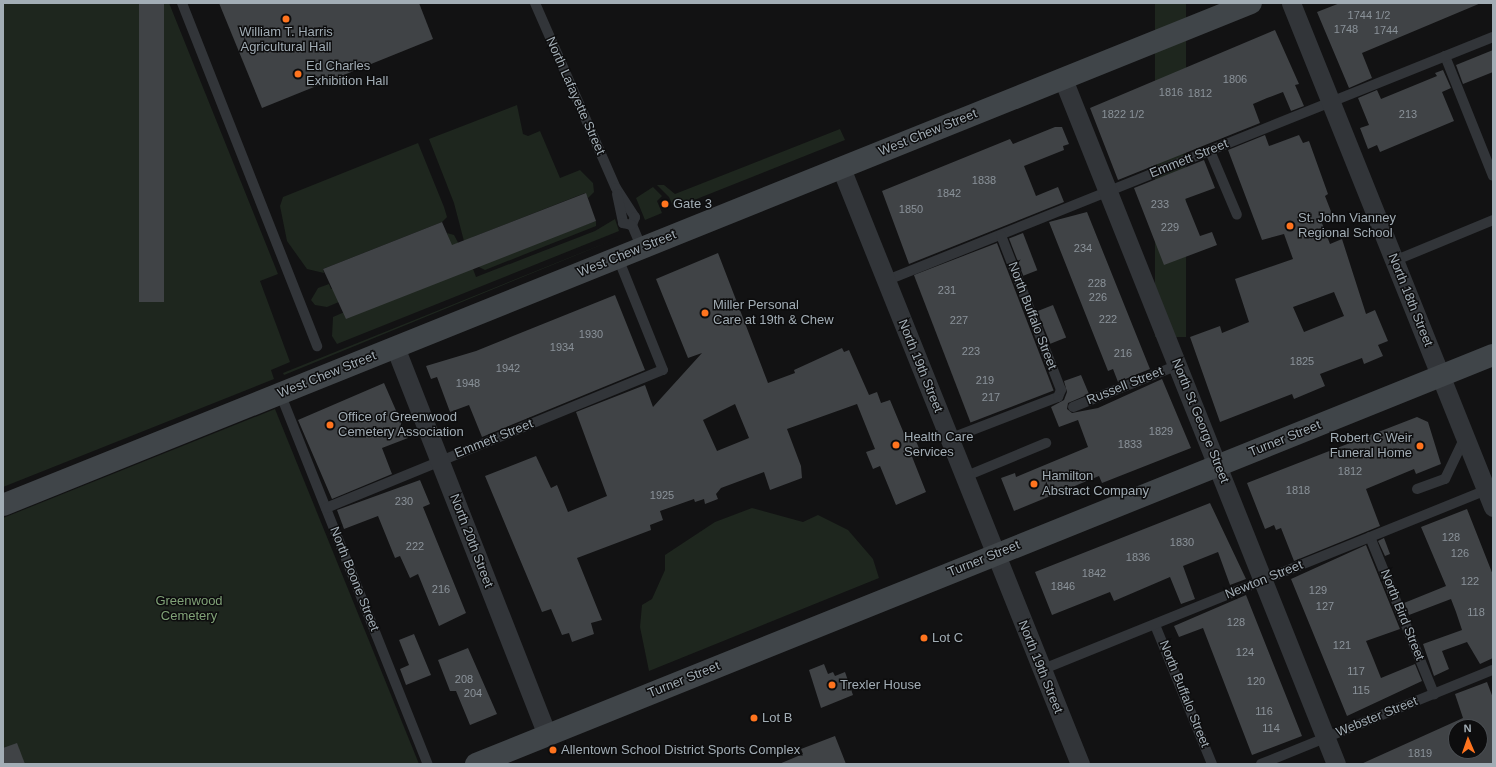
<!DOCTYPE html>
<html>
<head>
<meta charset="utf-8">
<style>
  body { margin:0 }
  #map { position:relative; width:1496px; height:767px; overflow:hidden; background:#121213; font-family:Arial,sans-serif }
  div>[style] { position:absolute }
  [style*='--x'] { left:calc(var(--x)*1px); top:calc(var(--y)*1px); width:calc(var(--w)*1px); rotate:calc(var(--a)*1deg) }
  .green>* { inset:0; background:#1e261e; transform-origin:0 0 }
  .building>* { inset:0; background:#404346; transform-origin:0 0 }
  .lane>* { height:10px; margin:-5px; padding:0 5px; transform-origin:5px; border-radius:5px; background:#323539 }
  .street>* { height:19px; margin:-9.5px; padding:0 9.5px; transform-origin:9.5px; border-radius:9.5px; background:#323539 }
  .secondary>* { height:22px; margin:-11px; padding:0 11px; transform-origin:11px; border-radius:11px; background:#404549 }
  .dots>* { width:11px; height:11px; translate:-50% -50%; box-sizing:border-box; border:2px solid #0d0d0e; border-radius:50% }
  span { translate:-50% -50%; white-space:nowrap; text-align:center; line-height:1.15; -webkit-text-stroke:3px #0d0d0e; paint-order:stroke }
  .number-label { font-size:11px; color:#8a9299 }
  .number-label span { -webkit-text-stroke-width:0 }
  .poi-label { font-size:13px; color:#a2adb5 }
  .left { translate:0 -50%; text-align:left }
  .right { translate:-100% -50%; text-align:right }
  .street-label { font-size:13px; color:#a2adb5 }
  .park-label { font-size:13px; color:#80a277 }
  .frame { position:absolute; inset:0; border:4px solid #a2adb5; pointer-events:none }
  .north { position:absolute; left:1448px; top:719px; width:40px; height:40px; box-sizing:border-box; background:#0d0d0e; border:1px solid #494d51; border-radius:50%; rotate:358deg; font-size:11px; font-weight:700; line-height:16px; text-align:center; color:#a2adb5 }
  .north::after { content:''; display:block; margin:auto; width:14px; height:18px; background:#ff741e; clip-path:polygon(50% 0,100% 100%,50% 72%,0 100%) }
</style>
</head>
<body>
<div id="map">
  <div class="green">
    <div style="clip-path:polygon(3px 3px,169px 3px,278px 274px,260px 281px,290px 362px,271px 370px,274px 379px,3px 487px)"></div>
    <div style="left:1155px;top:3px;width:31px;height:334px"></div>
    <div style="clip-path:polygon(517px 105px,523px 134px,528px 136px,540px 131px,560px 178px,580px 170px,593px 183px,594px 192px,588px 198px,585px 193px,473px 237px,465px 245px,454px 203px,429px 139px)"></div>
    <div style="clip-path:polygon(840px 129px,845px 140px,674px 208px,669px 197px,657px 185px,664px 185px,675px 194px)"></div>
    <div style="clip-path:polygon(418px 143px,444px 207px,447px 217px,442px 222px,323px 269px,324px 273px,307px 269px,287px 241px,280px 206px,283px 197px)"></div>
    <div style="clip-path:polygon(653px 187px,662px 196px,657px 201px,662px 213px,645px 220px,636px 198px)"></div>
    <div style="clip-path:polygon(615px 219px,619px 231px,337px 344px,332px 336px,333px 317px,469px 258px,476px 277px,595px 231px)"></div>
    <div style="clip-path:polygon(596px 221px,596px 226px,485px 270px,479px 267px,478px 264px)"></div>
    <div style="clip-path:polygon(447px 233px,454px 235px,462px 250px,327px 307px,315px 305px,311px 300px,318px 288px,329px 284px,331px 289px,450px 242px)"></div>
    <div style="clip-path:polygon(618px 238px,284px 375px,283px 373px)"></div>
    <div style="clip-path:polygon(275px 409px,419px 764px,3px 764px,3px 518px)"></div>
    <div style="clip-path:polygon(752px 508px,803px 522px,818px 515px,848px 530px,873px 559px,879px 578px,649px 671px,640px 627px,642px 605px,652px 599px,665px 570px,665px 555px,715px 522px)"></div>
  </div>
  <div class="building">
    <div style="left:139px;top:3px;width:25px;height:299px"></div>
    <div style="clip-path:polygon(219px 3px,419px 3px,433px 39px,262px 108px)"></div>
    <div style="clip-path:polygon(1340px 3px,1481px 3px,1362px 53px,1372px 78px,1349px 88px,1317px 12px)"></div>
    <div style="clip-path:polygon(1275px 30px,1299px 84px,1295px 85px,1304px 106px,1291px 111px,1283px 92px,1267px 98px,1253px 104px,1260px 123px,1118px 180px,1090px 108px)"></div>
    <div style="clip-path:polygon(1493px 50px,1493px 72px,1463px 84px,1456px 65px)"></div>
    <div style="clip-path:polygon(1443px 70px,1451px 88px,1442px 92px,1454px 121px,1380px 152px,1377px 145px,1368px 149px,1360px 128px,1369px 125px,1358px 98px,1377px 90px,1381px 99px,1437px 76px,1435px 73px)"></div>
    <div style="clip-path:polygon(1055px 127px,1062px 127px,1069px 144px,1063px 146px,1064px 150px,1024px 166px,1036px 196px,1058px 187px,1064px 202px,909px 264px,882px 191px,1010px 139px,1013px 144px)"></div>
    <div style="clip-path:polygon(evenodd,1265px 135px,1269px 146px,1299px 135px,1303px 143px,1309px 141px,1328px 194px,1325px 196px,1332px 214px,1320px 218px,1330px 244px,1342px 239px,1366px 314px,1375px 310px,1388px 341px,1378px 345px,1383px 356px,1364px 364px,1362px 358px,1320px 374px,1325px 386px,1294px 399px,1292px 394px,1220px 422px,1190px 337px,1220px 326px,1222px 333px,1249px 322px,1235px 279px,1293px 259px,1284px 234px,1262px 240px,1228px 150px,1265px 135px,1334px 292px,1344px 316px,1304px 332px,1293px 307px,1334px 292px)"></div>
    <div style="clip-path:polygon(1204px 160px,1215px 188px,1185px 199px,1200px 236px,1212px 232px,1217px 245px,1164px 265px,1134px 188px)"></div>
    <div style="clip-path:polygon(586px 193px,596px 221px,346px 319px,323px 269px,442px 222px,452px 245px)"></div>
    <div style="clip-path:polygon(1087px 212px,1150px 369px,1118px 382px,1113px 369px,1108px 371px,1049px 222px)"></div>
    <div style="left:1023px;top:233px;width:40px;height:15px;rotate:69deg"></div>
    <div style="left:997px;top:243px;width:158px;height:89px;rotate:69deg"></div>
    <div style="clip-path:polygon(evenodd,718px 253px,768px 383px,795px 373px,794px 370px,842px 348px,844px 352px,849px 350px,869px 395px,877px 392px,881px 403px,890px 400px,905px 436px,913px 433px,920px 451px,911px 454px,926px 492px,896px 505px,880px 466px,873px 469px,866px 452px,875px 449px,857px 404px,787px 429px,801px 466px,802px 478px,770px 490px,764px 472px,721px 488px,716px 494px,718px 499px,705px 504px,704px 499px,695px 502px,694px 499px,660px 511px,663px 520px,650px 525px,651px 530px,577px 558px,602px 620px,591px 623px,594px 634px,572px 642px,569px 633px,562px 635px,551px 609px,542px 612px,485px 476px,536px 456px,551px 488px,557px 485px,568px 512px,607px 496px,576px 412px,645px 385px,653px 407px,702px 353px,688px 358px,656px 279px,718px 253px,735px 404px,749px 438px,717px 451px,703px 420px,735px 404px)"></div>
    <div style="clip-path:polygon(615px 295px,645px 370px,482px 437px,469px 405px,450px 412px,437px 377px,431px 379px,426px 366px,476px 351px)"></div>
    <div style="left:1053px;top:305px;width:35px;height:17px;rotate:68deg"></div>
    <div style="clip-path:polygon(1081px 375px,1089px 394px,1068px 403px,1067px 409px,1072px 413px,1098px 408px,1162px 379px,1191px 448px,1102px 483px,1099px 476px,1014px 511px,1001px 478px,1015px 473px,1016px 477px,1088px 447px,1078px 420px,1059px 427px,1051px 407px,1064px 400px,1067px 392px,1064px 381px)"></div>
    <div style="clip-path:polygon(384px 383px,408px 438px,382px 448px,392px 474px,332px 499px,298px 420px)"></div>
    <div style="clip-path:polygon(1417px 417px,1428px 422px,1441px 464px,1416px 474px,1414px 469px,1366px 489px,1380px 526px,1294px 561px,1281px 528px,1276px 530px,1274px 525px,1265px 529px,1247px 483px)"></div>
    <div style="clip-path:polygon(420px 480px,430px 504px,423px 507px,466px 613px,439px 626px,418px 574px,410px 578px,400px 556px,395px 558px,378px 516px,344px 529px,337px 510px)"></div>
    <div style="clip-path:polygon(1210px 503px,1246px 579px,1230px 585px,1218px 552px,1183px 566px,1195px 599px,1181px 604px,1170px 577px,1114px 601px,1110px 592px,1052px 615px,1035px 572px)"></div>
    <div style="clip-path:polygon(1467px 509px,1493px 575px,1493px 658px,1480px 664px,1467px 642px,1442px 651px,1449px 669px,1434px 676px,1423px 644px,1462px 630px,1456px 612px,1451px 599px,1409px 615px,1404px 603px,1446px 586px,1421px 527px)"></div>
    <div style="clip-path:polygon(1384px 538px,1390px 554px,1385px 556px,1378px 541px)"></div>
    <div style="clip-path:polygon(1366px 545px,1400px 629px,1366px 641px,1373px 658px,1381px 678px,1415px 664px,1422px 681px,1347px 716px,1291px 579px)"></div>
    <div style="clip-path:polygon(1246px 595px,1302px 736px,1252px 755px,1203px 628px,1179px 637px,1174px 626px)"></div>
    <div style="clip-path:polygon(414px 634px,431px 675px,406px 685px,400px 669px,409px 665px,399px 640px)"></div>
    <div style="clip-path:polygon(468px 648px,497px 714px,470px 725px,456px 691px,450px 691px,438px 660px)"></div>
    <div style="clip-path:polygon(824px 664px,828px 674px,833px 672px,835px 676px,845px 672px,853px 695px,821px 708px,809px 670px)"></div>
    <div style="clip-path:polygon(evenodd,1487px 682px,1493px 698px,1493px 764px,1361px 764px,1463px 718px,1455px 694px,1487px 682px,1456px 727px,1480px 727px,1480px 751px,1456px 751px,1456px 727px)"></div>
    <div style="clip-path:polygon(835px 736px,846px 764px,779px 764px,803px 754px,801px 749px)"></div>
    <div style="clip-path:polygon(17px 743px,25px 764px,3px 764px,3px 748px)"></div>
  </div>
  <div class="lane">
    <div style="--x:182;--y:3;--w:369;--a:68.5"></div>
    <div style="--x:535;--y:3;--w:202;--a:66.4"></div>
    <div style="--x:616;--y:188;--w:35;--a:57"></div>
    <div style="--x:635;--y:217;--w:9;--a:111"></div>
    <div style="--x:632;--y:225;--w:25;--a:67"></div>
    <div style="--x:1445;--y:56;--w:129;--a:68.2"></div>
    <div style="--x:1210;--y:151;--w:69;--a:67.1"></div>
    <div style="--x:617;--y:194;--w:30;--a:78"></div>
    <div style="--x:623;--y:223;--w:9;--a:13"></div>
    <div style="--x:1394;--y:261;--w:107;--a:-22.5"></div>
    <div style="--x:885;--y:281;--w:655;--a:-21.87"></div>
    <div style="--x:280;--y:393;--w:399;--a:68.3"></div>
    <div style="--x:1073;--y:407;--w:113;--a:-21.8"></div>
    <div style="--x:949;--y:439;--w:117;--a:-21.1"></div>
    <div style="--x:1058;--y:397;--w:8;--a:-67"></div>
    <div style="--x:1061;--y:390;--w:166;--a:-111.2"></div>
    <div style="--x:964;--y:477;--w:89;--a:-22.5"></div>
    <div style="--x:1417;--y:489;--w:30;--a:-20"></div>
    <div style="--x:1445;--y:479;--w:47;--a:-64.5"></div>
    <div style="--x:326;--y:508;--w:364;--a:-22.3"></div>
    <div style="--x:663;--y:370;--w:121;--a:-111.9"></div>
    <div style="--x:1370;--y:537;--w:170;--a:67.8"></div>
    <div style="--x:1155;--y:625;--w:150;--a:67.7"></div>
    <div style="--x:1041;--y:670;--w:480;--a:-22"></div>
    <div style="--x:1261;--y:764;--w:250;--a:-22.1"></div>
  </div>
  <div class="street">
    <div style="--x:1291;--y:3;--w:543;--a:68.16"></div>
    <div style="--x:1063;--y:79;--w:737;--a:68.27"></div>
    <div style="--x:841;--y:168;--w:642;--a:68.15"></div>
    <div style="--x:395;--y:347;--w:417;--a:68.6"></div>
  </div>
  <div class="secondary">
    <div style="--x:3;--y:505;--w:1345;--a:-21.91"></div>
    <div style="--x:476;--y:764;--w:1096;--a:-21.91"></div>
  </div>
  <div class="dots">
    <div style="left:286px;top:19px;background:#ff741e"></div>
    <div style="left:298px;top:74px;background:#ff741e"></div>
    <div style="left:665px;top:204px;background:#ff741e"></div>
    <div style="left:1290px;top:226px;background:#ff741e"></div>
    <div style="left:705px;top:313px;background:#ff741e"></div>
    <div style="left:330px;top:425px;background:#ff741e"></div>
    <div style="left:896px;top:445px;background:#ff741e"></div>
    <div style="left:1420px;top:446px;background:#ff741e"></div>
    <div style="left:1034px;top:484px;background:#ff741e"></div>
    <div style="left:924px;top:638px;background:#ff741e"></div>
    <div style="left:832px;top:685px;background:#ff741e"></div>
    <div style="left:754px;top:718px;background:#ff741e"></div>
    <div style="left:553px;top:750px;background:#ff741e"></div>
  </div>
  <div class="number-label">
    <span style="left:1369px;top:15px">1744 1/2</span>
    <span style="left:1346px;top:29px">1748</span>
    <span style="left:1386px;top:30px">1744</span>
    <span style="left:1235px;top:79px">1806</span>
    <span style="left:1171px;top:92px">1816</span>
    <span style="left:1200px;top:93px">1812</span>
    <span style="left:1123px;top:114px">1822 1/2</span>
    <span style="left:1408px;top:114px">213</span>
    <span style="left:984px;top:180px">1838</span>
    <span style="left:949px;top:193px">1842</span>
    <span style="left:1160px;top:204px">233</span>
    <span style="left:911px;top:209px">1850</span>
    <span style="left:1170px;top:227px">229</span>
    <span style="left:1083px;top:248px">234</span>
    <span style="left:1097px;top:283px">228</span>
    <span style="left:947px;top:290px">231</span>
    <span style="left:1098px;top:297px">226</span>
    <span style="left:1108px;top:319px">222</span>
    <span style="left:959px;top:320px">227</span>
    <span style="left:591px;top:334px">1930</span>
    <span style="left:562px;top:347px">1934</span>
    <span style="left:971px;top:351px">223</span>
    <span style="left:1123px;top:353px">216</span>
    <span style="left:1302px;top:361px">1825</span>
    <span style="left:508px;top:368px">1942</span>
    <span style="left:985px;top:380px">219</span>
    <span style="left:468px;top:383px">1948</span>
    <span style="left:991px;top:397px">217</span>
    <span style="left:1161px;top:431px">1829</span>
    <span style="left:1130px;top:444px">1833</span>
    <span style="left:1350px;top:471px">1812</span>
    <span style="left:1298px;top:490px">1818</span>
    <span style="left:662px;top:495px">1925</span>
    <span style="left:404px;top:501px">230</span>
    <span style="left:1451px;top:537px">128</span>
    <span style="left:1182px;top:542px">1830</span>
    <span style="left:415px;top:546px">222</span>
    <span style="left:1460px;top:553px">126</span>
    <span style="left:1138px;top:557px">1836</span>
    <span style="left:1094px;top:573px">1842</span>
    <span style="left:1470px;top:581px">122</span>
    <span style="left:1063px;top:586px">1846</span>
    <span style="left:441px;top:589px">216</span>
    <span style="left:1318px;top:590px">129</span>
    <span style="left:1325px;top:606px">127</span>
    <span style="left:1476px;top:612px">118</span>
    <span style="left:1236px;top:622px">128</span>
    <span style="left:1342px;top:645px">121</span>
    <span style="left:1245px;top:652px">124</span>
    <span style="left:1356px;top:671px">117</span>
    <span style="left:464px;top:679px">208</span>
    <span style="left:1256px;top:681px">120</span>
    <span style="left:1361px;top:690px">115</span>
    <span style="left:473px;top:693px">204</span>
    <span style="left:1264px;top:711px">116</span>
    <span style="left:1271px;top:728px">114</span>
    <span style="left:1420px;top:753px">1819</span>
  </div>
  <div class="poi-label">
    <span style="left:286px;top:40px">William T. Harris<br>Agricultural Hall</span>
    <span class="left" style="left:306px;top:74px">Ed Charles<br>Exhibition Hall</span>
    <span class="left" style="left:673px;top:204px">Gate 3</span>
    <span class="left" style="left:1298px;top:226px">St. John Vianney<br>Regional School</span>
    <span class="left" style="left:713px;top:313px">Miller Personal<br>Care at 19th &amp; Chew</span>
    <span class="left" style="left:338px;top:425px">Office of Greenwood<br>Cemetery Association</span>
    <span class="left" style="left:904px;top:445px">Health Care<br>Services</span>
    <span class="right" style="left:1412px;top:446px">Robert C Weir<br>Funeral Home</span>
    <span class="left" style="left:1042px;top:484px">Hamilton<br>Abstract Company</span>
    <span class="left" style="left:932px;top:638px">Lot C</span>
    <span class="left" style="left:840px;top:685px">Trexler House</span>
    <span class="left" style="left:762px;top:718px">Lot B</span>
    <span class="left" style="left:561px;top:750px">Allentown School District Sports Complex</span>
  </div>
  <div class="street-label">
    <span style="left:575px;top:96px;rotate:66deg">North Lafayette Street</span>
    <span style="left:928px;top:133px;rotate:-22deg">West Chew Street</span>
    <span style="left:1189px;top:159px;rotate:-22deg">Emmett Street</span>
    <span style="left:627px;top:254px;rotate:-22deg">West Chew Street</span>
    <span style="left:1410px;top:300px;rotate:68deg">North 18th Street</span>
    <span style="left:1032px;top:316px;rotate:69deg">North Buffalo Street</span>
    <span style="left:920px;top:366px;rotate:68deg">North 19th Street</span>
    <span style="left:327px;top:375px;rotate:-22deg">West Chew Street</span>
    <span style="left:1125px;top:386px;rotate:-22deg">Russell Street</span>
    <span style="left:1200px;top:421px;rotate:68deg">North St George Street</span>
    <span style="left:494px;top:439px;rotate:-22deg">Emmett Street</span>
    <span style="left:1285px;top:439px;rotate:-22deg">Turner Street</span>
    <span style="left:471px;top:541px;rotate:69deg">North 20th Street</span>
    <span style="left:984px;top:559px;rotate:-22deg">Turner Street</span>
    <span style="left:354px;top:579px;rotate:68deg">North Boone Street</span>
    <span style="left:1264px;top:580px;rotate:-22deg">Newton Street</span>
    <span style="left:1402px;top:615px;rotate:68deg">North Bird Street</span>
    <span style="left:1040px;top:667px;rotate:68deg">North 19th Street</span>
    <span style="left:684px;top:680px;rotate:-22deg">Turner Street</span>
    <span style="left:1184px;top:694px;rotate:68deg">North Buffalo Street</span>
    <span style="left:1377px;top:717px;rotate:-22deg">Webster Street</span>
  </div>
  <div class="park-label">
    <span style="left:189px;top:609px">Greenwood<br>Cemetery</span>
  </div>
  <div class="frame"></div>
  <div class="north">N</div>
</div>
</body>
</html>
